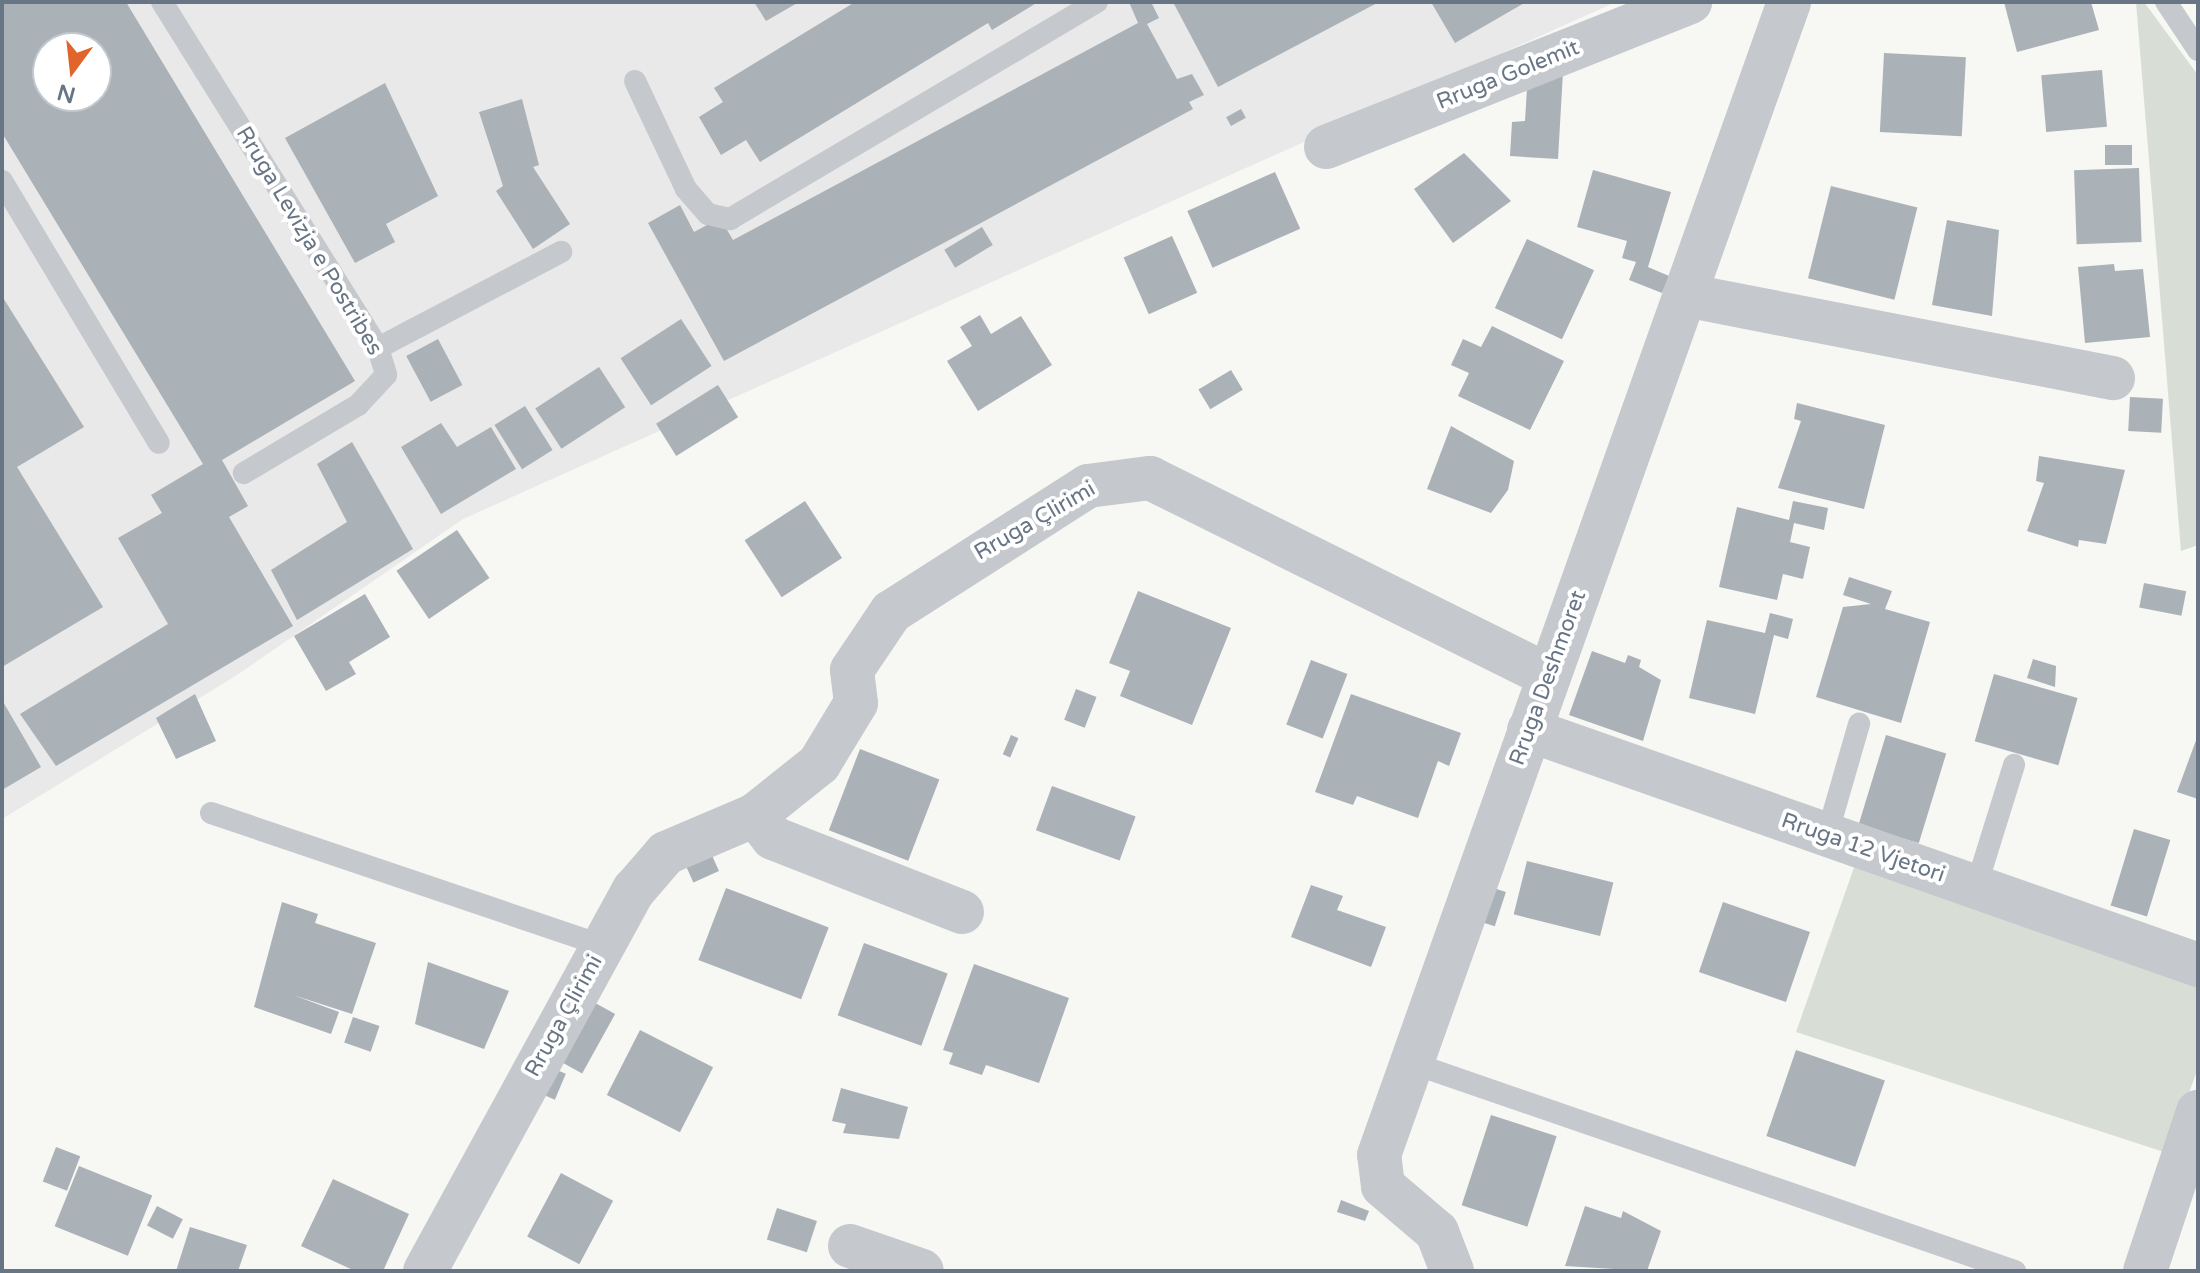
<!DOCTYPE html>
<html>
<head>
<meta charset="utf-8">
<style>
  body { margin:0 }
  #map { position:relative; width:2200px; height:1273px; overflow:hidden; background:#f7f7f4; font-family:"Varela Round",sans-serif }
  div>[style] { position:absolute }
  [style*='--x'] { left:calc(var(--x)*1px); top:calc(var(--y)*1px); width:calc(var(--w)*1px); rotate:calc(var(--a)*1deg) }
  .built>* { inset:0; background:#e8e9e8 }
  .green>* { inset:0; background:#d8ded5 }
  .building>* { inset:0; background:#aab1b7; transform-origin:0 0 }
  .lane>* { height:22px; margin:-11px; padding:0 11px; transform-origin:11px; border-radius:11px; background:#c5c8cc }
  .street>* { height:44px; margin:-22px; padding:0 22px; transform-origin:22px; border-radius:22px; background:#c5c8cc }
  span { translate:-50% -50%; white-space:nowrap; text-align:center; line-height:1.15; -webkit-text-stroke:8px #fff; paint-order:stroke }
  .street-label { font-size:22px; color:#677585 }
  .frame { position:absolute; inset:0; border:4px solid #677585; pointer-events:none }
  .north { position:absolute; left:32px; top:32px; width:80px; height:80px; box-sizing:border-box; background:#fff; border:2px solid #c2c8ce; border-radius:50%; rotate:195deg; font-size:22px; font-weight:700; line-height:32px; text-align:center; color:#677585 }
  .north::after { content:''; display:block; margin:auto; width:28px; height:36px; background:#e1652b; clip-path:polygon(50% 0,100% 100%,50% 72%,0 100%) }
</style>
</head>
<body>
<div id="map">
  <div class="built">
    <div style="clip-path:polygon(evenodd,2px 2px,1616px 2px,463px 519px,237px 675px,2px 819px,2px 2px,48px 48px,96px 48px,96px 96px,48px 96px,48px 48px)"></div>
  </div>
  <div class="green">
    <div style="clip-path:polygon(2136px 2px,2144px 2px,2198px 75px,2198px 545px,2181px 551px)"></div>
    <div style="clip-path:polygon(1857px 859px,2198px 977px,2198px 1068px,2167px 1153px,1796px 1032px)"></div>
  </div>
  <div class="building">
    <div style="clip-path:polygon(evenodd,2px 2px,126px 2px,355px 381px,222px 460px,248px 506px,229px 517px,293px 626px,56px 766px,20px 714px,168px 624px,118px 538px,162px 513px,151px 495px,203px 464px,2px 133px,2px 2px,48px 48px,96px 48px,96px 96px,48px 96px,48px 48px)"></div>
    <div style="clip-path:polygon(754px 2px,799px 2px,766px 21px)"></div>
    <div style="clip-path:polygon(855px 2px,1038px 2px,992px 30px,988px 23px,760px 162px,746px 140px,721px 155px,699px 117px,723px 102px,714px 88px)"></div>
    <div style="clip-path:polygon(1129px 2px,1151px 2px,1159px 18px,1147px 24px,1177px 79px,1192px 74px,1204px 95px,1189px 102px,1193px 109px,724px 361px,648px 223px,680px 205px,694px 232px,720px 218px,733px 240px,1138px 23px)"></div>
    <div style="clip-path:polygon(1173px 2px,1379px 2px,1218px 87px)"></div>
    <div style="clip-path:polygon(1431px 2px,1526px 2px,1455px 43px)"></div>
    <div style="clip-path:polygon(2004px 2px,2091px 2px,2099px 30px,2017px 52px)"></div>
    <div style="left:1884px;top:53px;width:82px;height:79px;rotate:3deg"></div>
    <div style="left:2102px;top:70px;width:57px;height:61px;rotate:85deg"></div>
    <div style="clip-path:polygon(1563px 72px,1558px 159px,1510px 156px,1512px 122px,1525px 121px,1527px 88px)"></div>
    <div style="clip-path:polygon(385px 83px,438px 196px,386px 224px,395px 242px,355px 263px,285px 138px)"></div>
    <div style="clip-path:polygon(522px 99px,539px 165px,533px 167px,570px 224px,533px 249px,496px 191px,503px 186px,479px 112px)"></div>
    <div style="left:1241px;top:109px;width:10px;height:17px;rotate:61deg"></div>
    <div style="left:2105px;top:145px;width:27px;height:20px"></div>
    <div style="clip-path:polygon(1464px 153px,1511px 201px,1453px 243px,1414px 189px)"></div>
    <div style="left:2139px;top:168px;width:74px;height:65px;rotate:88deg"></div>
    <div style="clip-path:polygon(1593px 170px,1671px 192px,1648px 267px,1669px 276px,1662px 293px,1629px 280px,1636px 262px,1622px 258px,1627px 241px,1577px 227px)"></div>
    <div style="left:1275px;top:172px;width:62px;height:96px;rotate:66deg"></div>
    <div style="left:1831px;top:186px;width:89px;height:95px;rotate:14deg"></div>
    <div style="clip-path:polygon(1947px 220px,1999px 230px,1992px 316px,1932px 305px)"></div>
    <div style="left:982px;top:227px;width:21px;height:44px;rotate:59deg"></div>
    <div style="left:1172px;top:236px;width:62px;height:53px;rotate:66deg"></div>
    <div style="left:1527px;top:239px;width:74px;height:76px;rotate:25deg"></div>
    <div style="clip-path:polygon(2114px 264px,2115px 271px,2143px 269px,2150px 337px,2085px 343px,2078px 267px)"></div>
    <div style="clip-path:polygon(2px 296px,84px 427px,17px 467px,103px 607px,2px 667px)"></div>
    <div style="clip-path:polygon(980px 315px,991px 334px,1021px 316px,1052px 365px,978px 411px,947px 361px,972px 346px,960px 327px)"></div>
    <div style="left:681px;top:319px;width:56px;height:72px;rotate:57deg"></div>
    <div style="clip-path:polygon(1492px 326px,1564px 361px,1530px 430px,1458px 396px,1469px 373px,1451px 365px,1463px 339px,1481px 347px)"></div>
    <div style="left:438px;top:339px;width:52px;height:36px;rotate:62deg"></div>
    <div style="left:599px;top:367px;width:48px;height:76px;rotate:57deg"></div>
    <div style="left:1231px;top:370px;width:23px;height:38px;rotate:59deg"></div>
    <div style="left:718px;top:385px;width:38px;height:73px;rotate:58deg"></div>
    <div style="left:2130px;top:397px;width:33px;height:34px;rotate:3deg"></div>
    <div style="clip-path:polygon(1797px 403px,1885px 425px,1864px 509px,1778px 488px,1801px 421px,1794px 419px)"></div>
    <div style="left:525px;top:406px;width:52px;height:36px;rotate:58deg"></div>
    <div style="clip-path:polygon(441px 423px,457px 447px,491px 427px,516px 469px,441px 514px,401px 447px)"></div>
    <div style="clip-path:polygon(1451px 426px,1514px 461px,1508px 490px,1491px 513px,1427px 489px)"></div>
    <div style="clip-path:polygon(352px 442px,413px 549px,297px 620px,271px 570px,347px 522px,317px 464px)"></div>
    <div style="clip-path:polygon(2039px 456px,2125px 470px,2106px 544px,2079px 540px,2078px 547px,2027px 531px,2044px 483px,2036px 481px)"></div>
    <div style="left:805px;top:501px;width:68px;height:72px;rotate:57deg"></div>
    <div style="clip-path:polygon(1793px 501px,1828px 508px,1824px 530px,1794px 523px,1790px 542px,1810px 547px,1803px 579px,1783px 574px,1777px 600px,1719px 587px,1737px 507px,1789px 520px)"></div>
    <div style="left:457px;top:530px;width:58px;height:73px;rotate:56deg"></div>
    <div style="clip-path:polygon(1849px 577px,1892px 591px,1885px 609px,1930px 622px,1901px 723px,1816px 697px,1843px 607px,1871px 604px,1843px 595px)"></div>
    <div style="left:2144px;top:583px;width:43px;height:25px;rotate:11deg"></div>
    <div style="clip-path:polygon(1138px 591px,1231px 628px,1192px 725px,1120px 696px,1130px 671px,1109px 663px)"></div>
    <div style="clip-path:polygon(365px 594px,390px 637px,349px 662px,356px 674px,326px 691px,294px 636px)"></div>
    <div style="clip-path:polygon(1770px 613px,1793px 619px,1788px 639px,1774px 635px,1755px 714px,1689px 698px,1707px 620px,1765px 633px)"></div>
    <div style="clip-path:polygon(1592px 651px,1625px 663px,1628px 655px,1641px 660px,1639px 667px,1661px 680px,1643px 741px,1569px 715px)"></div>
    <div style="clip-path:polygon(2033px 659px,2056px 666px,2055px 687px,2027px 678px)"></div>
    <div style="left:1311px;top:660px;width:39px;height:69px;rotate:21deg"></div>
    <div style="left:1994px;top:674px;width:87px;height:70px;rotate:16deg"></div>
    <div style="left:1076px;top:689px;width:22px;height:33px;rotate:21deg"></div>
    <div style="clip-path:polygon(195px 694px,216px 741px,176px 759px,156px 718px)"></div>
    <div style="clip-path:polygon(1351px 694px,1461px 733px,1449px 766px,1438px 761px,1418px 818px,1357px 796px,1353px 805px,1315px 792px)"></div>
    <div style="clip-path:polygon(2px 700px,41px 767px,2px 790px)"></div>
    <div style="left:1011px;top:735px;width:8px;height:21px;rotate:23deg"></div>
    <div style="left:1886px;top:735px;width:63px;height:94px;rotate:17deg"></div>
    <div style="clip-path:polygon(2198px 735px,2198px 799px,2177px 792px)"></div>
    <div style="left:860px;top:749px;width:85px;height:87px;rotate:21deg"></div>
    <div style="left:1052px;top:786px;width:89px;height:47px;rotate:20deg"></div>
    <div style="left:2134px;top:829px;width:38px;height:80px;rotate:17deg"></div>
    <div style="left:710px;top:851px;width:22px;height:28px;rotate:66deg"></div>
    <div style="left:1527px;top:861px;width:89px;height:55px;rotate:14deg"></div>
    <div style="clip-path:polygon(1311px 885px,1343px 896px,1337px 910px,1386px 927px,1371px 967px,1291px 937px)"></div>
    <div style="left:1484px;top:885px;width:23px;height:36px;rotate:18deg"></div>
    <div style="left:726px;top:888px;width:110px;height:77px;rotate:21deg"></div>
    <div style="clip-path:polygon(282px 902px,318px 914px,315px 923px,376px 943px,352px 1014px,293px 995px,339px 1012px,331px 1034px,254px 1007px)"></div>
    <div style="left:1723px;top:902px;width:92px;height:74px;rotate:19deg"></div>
    <div style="left:864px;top:943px;width:89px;height:77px;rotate:20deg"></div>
    <div style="clip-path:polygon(428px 962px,509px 991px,484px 1049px,415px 1024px)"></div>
    <div style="clip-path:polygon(974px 964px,1069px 998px,1039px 1083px,986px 1065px,982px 1075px,949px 1064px,953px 1053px,943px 1050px)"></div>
    <div style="left:588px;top:999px;width:31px;height:68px;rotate:29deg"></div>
    <div style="left:353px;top:1017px;width:28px;height:27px;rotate:19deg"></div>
    <div style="left:640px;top:1030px;width:82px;height:73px;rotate:27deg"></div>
    <div style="left:1796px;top:1050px;width:94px;height:91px;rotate:19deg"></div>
    <div style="left:552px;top:1068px;width:15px;height:28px;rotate:23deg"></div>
    <div style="clip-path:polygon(841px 1088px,908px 1107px,899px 1139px,843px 1133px,846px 1124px,832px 1121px)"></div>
    <div style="left:1491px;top:1115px;width:69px;height:95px;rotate:18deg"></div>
    <div style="left:56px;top:1147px;width:26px;height:37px;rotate:21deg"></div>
    <div style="left:79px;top:1166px;width:79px;height:65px;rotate:22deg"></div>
    <div style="left:561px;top:1173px;width:59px;height:72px;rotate:28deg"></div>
    <div style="clip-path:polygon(333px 1179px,409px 1214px,383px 1271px,355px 1271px,301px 1246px)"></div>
    <div style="clip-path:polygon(1341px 1200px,1369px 1211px,1365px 1221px,1337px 1212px)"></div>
    <div style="left:157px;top:1206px;width:29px;height:22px;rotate:27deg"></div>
    <div style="clip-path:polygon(1585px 1206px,1621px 1218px,1623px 1211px,1661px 1231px,1647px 1271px,1565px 1266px)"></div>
    <div style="left:777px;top:1208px;width:42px;height:33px;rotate:18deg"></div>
    <div style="clip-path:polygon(190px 1227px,247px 1245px,238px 1271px,176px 1271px)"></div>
  </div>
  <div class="lane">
    <div style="--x:162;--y:2;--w:408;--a:58"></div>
    <div style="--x:378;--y:348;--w:28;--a:73"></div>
    <div style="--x:386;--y:375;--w:41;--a:133"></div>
    <div style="--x:358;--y:405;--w:133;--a:149.2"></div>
    <div style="--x:2166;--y:2;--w:58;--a:56.3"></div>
    <div style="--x:635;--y:81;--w:119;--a:64.7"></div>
    <div style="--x:686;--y:189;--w:33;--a:49"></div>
    <div style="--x:708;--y:214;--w:23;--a:13"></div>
    <div style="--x:730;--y:219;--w:426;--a:-30.6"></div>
    <div style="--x:2;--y:181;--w:305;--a:59.1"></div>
    <div style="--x:378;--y:348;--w:207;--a:-27.7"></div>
    <div style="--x:211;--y:813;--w:415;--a:18.7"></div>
    <div style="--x:1827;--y:835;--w:116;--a:-73.9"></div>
    <div style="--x:1976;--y:887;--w:128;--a:-72.7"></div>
    <div style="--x:1412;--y:1063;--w:638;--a:19.03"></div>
  </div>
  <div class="street">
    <div style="--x:1326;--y:147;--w:392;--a:-21.7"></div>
    <div style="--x:1685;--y:295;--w:436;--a:11"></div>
    <div style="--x:1529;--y:730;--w:709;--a:19.35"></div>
    <div style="--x:755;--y:815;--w:29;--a:52"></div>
    <div style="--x:773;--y:838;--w:203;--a:21.4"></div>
    <div style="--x:850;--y:1246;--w:76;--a:19.1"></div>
    <div style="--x:425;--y:1271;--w:435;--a:-61.3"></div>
    <div style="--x:634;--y:890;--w:49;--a:-49.1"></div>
    <div style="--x:666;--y:853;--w:97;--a:-23.1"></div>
    <div style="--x:755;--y:815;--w:82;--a:-38.6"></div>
    <div style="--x:819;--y:764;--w:71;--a:-58.8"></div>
    <div style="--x:856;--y:703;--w:33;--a:-97"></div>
    <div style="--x:852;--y:670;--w:70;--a:-56.1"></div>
    <div style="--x:891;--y:612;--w:234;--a:-32.6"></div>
    <div style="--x:1088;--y:486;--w:63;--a:-7.4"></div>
    <div style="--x:1150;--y:478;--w:445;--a:26.4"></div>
    <div style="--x:1452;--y:1271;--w:42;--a:-111"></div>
    <div style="--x:1437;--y:1232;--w:71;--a:-139.6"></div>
    <div style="--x:1383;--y:1186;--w:31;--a:-97"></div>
    <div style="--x:1379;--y:1155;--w:1224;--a:-70.42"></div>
    <div style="--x:2145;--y:1271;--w:168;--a:-71.6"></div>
  </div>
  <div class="street-label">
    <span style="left:1508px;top:75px;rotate:-22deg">Rruga Golemit</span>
    <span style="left:309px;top:241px;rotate:59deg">Rruga Levizja e Postribes</span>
    <span style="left:1035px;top:521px;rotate:-30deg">Rruga Çlirimi</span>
    <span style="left:1548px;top:678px;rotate:-70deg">Rruga Deshmoret</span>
    <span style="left:1863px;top:848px;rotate:19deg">Rruga 12 Vjetori</span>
    <span style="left:564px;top:1016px;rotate:-61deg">Rruga Çlirimi</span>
  </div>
  <div class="frame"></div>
  <div class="north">N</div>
</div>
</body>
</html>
